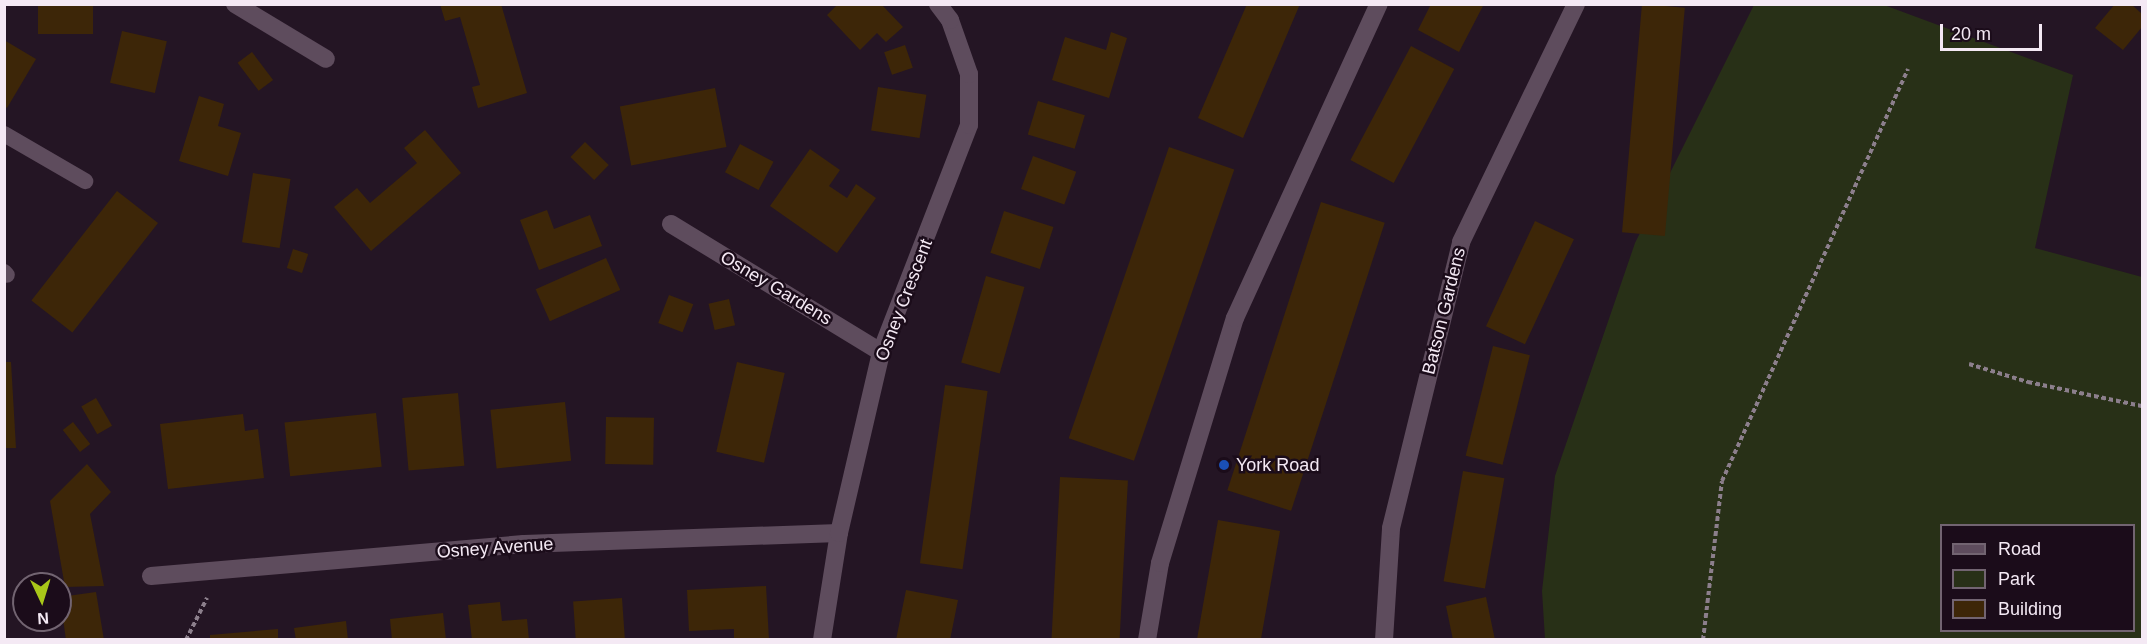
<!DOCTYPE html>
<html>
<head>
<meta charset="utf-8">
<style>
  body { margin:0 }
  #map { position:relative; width:2147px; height:644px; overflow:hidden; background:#241524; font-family:Helvetica,sans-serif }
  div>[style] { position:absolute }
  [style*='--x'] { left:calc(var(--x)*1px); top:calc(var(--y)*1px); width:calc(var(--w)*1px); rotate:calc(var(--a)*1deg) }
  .green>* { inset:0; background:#283017 }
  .building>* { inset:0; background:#3d2608; transform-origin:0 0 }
  .path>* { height:4px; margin-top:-2px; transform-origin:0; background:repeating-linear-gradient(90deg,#8c7f8c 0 4.5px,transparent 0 7.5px) }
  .service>* { height:16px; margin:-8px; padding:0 8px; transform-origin:8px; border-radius:8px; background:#5e4c5d }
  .minor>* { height:18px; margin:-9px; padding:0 9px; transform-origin:9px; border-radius:9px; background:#5e4c5d }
  .dots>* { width:16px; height:16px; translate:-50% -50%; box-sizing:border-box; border:3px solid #1b0c1a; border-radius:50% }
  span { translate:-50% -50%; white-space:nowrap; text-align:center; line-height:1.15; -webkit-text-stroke:5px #1b0c1a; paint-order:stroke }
  .street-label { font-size:18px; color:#f4e9f4 }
  .poi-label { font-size:18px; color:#f4e9f4 }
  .left { translate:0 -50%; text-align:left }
  .frame { position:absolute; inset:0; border:6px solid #f4e9f4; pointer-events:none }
  .legend { position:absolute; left:1940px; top:524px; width:195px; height:108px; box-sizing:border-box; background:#1b0c1a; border:2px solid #726471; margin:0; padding:8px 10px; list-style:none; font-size:18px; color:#f4e9f4 }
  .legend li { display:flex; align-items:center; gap:12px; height:30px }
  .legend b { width:30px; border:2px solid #726471 }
  .north { position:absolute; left:12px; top:572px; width:60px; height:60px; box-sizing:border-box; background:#1b0c1a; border:2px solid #726471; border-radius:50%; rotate:176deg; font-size:16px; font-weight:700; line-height:24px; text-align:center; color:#f4e9f4 }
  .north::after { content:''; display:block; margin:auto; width:21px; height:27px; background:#a9c719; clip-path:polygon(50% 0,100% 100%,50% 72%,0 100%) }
  .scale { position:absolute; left:1940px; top:24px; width:102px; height:27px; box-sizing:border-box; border:3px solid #f4e9f4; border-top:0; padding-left:8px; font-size:18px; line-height:21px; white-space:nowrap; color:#f4e9f4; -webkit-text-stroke:4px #1b0c1a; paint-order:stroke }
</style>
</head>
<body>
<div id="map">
  <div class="green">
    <div style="clip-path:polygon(evenodd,1754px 5px,1884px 5px,2073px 75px,2035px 248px,2142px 277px,2142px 639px,1545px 639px,1542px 591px,1555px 476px,1635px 243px,1754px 5px,1942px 526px,2134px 526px,2134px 630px,1942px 630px,1942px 526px)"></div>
  </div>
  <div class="building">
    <div style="left:38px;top:4px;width:55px;height:30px"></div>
    <div style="clip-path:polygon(440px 4px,501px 4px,527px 93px,478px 108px,472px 87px,480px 85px,460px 17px,445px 21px)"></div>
    <div style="clip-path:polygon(838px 4px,881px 4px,903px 27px,886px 42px,877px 33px,860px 50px,827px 15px)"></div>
    <div style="clip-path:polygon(1247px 4px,1300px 4px,1243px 138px,1198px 118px)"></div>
    <div style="clip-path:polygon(1431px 4px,1484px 4px,1459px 52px,1418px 30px)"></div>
    <div style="left:1642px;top:4px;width:43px;height:229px;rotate:5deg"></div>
    <div style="clip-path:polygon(2115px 4px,2131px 4px,2142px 14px,2142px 27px,2123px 50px,2095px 28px)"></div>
    <div style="left:122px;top:31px;width:46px;height:53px;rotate:13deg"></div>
    <div style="clip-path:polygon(1111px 32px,1127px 38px,1109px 98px,1052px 80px,1065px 37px,1106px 50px)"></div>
    <div style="clip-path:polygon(4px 40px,36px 59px,7px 108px,4px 106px)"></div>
    <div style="left:905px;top:45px;width:24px;height:22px;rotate:71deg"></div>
    <div style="left:1411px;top:46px;width:49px;height:129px;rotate:28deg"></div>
    <div style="left:252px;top:52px;width:35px;height:18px;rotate:53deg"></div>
    <div style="left:878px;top:87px;width:49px;height:44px;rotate:9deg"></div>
    <div style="left:715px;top:88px;width:60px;height:97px;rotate:79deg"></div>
    <div style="clip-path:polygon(199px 96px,224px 104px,218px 126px,241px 133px,228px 176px,179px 161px)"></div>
    <div style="left:1038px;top:101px;width:49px;height:35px;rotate:17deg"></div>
    <div style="clip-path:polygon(425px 130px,461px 173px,371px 251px,334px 207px,357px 188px,370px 203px,417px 163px,404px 148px)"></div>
    <div style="left:585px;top:142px;width:33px;height:21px;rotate:44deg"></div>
    <div style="left:740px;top:144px;width:38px;height:32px;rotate:28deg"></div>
    <div style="left:1169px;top:147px;width:69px;height:308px;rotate:19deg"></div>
    <div style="clip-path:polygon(810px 149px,840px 170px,829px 186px,847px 198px,856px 184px,876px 198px,837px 253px,770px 206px)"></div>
    <div style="left:1033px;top:156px;width:46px;height:35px;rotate:20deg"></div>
    <div style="left:253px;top:173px;width:38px;height:70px;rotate:9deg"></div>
    <div style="left:117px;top:191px;width:52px;height:139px;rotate:38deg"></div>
    <div style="left:1321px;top:202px;width:67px;height:303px;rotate:18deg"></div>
    <div style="clip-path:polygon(547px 210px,554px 229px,590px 215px,602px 246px,539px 270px,520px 220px)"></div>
    <div style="left:1004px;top:211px;width:52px;height:44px;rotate:18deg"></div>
    <div style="left:1535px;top:221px;width:43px;height:116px;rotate:25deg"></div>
    <div style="left:293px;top:249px;width:16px;height:20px;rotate:18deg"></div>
    <div style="left:606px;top:258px;width:35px;height:77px;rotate:66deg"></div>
    <div style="left:986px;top:276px;width:40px;height:90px;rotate:16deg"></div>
    <div style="left:669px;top:295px;width:26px;height:30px;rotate:21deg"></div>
    <div style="left:729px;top:299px;width:27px;height:21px;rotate:77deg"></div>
    <div style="left:1493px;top:346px;width:38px;height:113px;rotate:14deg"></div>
    <div style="clip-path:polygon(4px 362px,11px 362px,16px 448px,4px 448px)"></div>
    <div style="left:737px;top:362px;width:49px;height:92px;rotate:13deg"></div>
    <div style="left:945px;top:385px;width:43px;height:180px;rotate:8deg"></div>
    <div style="left:458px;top:393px;width:73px;height:56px;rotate:85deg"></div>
    <div style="left:96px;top:398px;width:32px;height:17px;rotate:60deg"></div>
    <div style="left:565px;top:402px;width:59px;height:75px;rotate:84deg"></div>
    <div style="left:376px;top:413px;width:54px;height:92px;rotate:84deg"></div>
    <div style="clip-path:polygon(243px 414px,245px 431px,258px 429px,264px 478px,168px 489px,160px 424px)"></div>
    <div style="left:606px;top:417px;width:48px;height:47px;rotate:1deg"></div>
    <div style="left:73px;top:422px;width:28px;height:13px;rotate:52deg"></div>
    <div style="clip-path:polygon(87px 464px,111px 492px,90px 514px,104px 586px,65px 587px,50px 501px)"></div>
    <div style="left:1463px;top:471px;width:42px;height:112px;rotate:10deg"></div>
    <div style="left:1060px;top:477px;width:68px;height:163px;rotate:3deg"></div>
    <div style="left:1218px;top:520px;width:63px;height:122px;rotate:10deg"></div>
    <div style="clip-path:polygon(766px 586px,769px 640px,734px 640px,734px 629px,689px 631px,687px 590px)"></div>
    <div style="clip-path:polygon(906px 590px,958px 600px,950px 640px,896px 640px)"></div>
    <div style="clip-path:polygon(96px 592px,104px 640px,66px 640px,60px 597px)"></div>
    <div style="clip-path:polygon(1486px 597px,1495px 640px,1453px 640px,1446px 606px)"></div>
    <div style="left:622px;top:598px;width:42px;height:49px;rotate:86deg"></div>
    <div style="clip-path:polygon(500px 602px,502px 621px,527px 619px,529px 640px,472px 640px,468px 605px)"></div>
    <div style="clip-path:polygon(443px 613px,446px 640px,392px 640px,390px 619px)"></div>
    <div style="clip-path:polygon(346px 621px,348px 640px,296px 640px,294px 628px)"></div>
    <div style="clip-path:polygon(278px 629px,278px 640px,210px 640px,210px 635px)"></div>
  </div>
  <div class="path">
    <div style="--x:1969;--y:364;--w:62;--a:17"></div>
    <div style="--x:2028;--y:382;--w:116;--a:11.9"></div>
    <div style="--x:186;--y:640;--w:47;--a:-63.4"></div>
    <div style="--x:1703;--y:640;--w:160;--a:-83.2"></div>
    <div style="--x:1722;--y:481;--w:452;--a:-65.7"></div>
  </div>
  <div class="service">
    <div style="--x:4;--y:134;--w:94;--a:30.1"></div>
    <div style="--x:4;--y:272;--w:4;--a:45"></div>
  </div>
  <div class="minor">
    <div style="--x:235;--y:4;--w:106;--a:31.1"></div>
    <div style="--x:671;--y:224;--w:246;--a:31.4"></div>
    <div style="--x:151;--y:576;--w:374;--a:-4.9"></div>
    <div style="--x:524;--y:544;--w:315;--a:-2"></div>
    <div style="--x:822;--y:640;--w:108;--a:-81"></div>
    <div style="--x:839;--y:533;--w:186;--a:-76.9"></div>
    <div style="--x:881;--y:352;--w:243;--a:-68.8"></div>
    <div style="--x:969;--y:125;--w:51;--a:-90"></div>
    <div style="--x:969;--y:74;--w:57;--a:-109.4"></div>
    <div style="--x:950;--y:20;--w:20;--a:-127"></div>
    <div style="--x:1147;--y:640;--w:78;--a:-80.4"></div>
    <div style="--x:1160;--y:563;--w:256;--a:-73"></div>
    <div style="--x:1235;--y:318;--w:345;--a:-65.4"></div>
    <div style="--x:1384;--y:640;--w:112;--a:-86.4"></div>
    <div style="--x:1391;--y:528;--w:294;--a:-76.2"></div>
    <div style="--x:1461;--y:242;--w:264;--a:-64.2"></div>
  </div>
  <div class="dots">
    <div style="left:1224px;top:465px;background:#1a4fb4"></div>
  </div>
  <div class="street-label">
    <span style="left:776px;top:288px;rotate:31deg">Osney Gardens</span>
    <span style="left:904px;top:300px;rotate:-69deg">Osney Crescent</span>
    <span style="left:1444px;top:311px;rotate:-76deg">Batson Gardens</span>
    <span style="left:495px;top:548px;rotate:-4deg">Osney Avenue</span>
  </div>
  <div class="poi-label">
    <span class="left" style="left:1236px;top:465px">York Road</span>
  </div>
  <div class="frame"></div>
  <ul class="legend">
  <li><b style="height:8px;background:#5e4c5d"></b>Road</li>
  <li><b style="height:16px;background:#283017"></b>Park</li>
  <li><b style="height:16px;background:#3d2608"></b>Building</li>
  </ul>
  <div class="north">N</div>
  <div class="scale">20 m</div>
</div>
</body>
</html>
